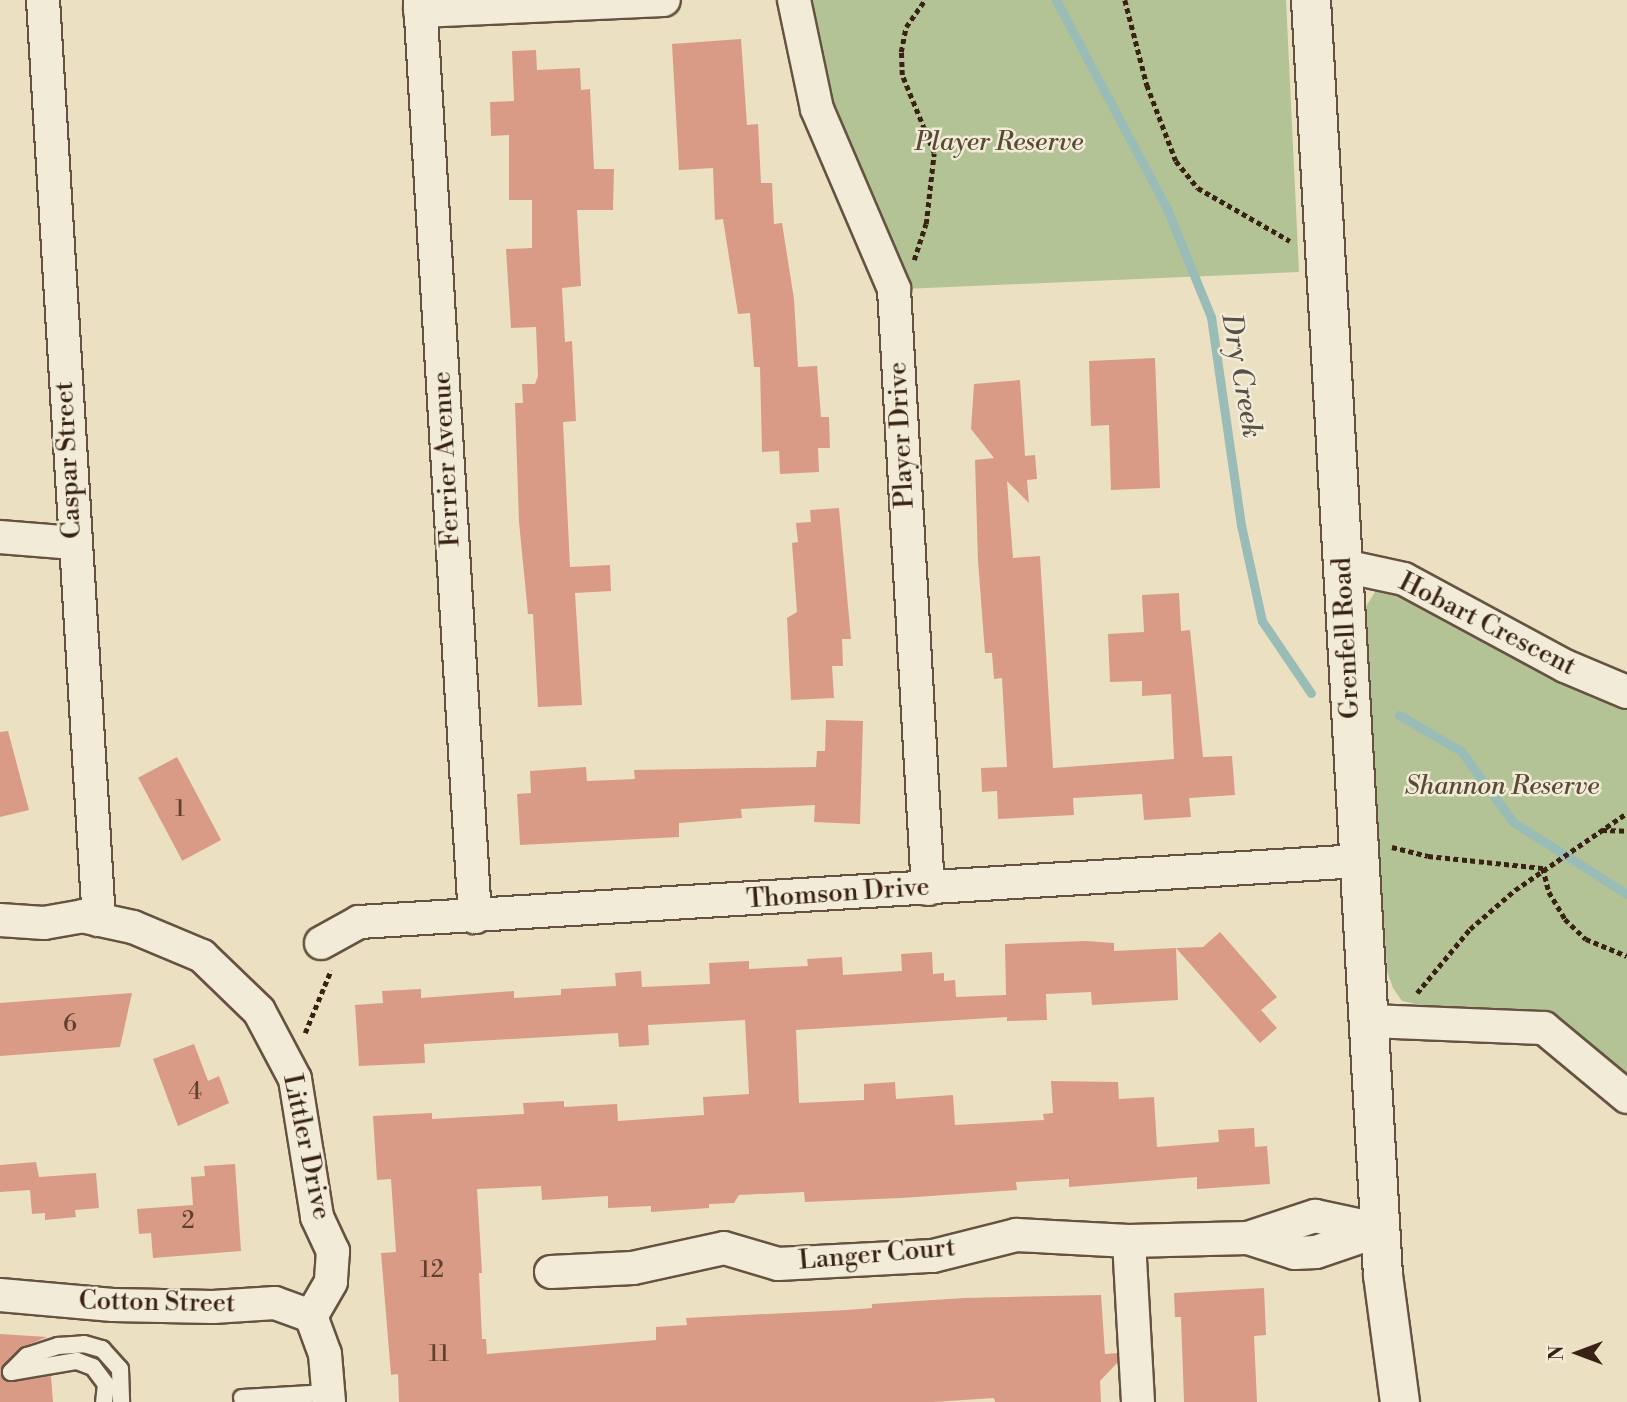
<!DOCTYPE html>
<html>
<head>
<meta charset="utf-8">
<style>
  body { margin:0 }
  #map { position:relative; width:1627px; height:1402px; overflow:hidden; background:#ebe0c2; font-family:"Libre Bodoni",serif }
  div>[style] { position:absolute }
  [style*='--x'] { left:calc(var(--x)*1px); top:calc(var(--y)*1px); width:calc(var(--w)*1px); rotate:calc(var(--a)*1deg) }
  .green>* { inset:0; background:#b4c395 }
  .stream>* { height:9px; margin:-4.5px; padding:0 4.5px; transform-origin:4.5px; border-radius:4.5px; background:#99bcb7 }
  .building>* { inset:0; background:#d99b86; transform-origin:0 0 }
  .path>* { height:4.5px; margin-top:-2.25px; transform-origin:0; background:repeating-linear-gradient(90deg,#392214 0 5px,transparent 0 8.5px) }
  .roads { filter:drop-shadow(2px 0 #665240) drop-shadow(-2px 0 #665240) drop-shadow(0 2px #665240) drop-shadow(0 -2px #665240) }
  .lane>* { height:16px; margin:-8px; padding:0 8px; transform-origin:8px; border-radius:8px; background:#f2ebd7 }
  .street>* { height:32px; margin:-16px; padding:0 16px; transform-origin:16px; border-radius:16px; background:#f2ebd7 }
  .secondary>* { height:38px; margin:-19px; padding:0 19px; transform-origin:19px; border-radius:19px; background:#f2ebd7 }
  span { translate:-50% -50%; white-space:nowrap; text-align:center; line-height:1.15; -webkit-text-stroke:5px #f2ebd7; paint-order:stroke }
  .number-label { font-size:23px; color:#614030 }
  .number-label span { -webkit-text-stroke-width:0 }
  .park-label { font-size:26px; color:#584a34; font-style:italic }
  .street-label { font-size:26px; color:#392214 }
  .water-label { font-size:28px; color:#565045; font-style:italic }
  .north { position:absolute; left:1543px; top:1318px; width:70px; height:70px; -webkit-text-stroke:5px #f2ebd7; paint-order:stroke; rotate:270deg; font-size:19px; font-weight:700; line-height:28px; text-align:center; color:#392214 }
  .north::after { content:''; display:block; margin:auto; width:24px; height:32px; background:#392214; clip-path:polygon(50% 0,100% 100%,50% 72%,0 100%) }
</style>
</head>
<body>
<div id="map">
  <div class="green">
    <div style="clip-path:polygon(810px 0,1286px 0,1299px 272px,903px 289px,832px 107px)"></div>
    <div style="clip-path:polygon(1390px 585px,1627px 704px,1627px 1077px,1551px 1014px,1421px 1005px,1402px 1001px,1393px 988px,1387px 971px,1365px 608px,1377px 589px)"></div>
  </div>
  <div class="stream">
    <div style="--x:1056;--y:0;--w:237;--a:62"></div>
    <div style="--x:1167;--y:209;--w:117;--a:67.8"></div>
    <div style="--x:1211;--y:317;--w:210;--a:81.8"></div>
    <div style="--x:1241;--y:525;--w:98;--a:77.7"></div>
    <div style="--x:1262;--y:621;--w:87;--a:55.8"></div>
    <div style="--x:1399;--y:715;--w:72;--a:30.1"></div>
    <div style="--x:1461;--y:751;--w:88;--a:53.8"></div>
    <div style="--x:1513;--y:822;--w:135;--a:32.3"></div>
  </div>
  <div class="building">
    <div style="clip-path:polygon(741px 39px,747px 125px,758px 124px,761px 183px,772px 183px,774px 224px,782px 223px,794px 299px,798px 367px,817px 366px,821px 417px,829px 417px,830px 448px,818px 448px,819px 472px,780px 474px,779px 451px,762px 452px,760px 367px,754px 367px,750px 313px,738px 314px,723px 219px,715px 220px,713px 168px,679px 170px,672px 44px)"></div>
    <div style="clip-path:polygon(536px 50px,537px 70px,580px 68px,581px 90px,590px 89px,594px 169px,614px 169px,613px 210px,577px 210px,581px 286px,562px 288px,565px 342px,572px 341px,576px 421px,563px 422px,570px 567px,610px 565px,611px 591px,575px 593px,582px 705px,538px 707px,533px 614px,528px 614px,519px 522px,515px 403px,523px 403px,522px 384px,535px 384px,538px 376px,536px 327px,511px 328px,506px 249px,532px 248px,532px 200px,509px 200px,509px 135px,491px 136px,490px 102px,514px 101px,512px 51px)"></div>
    <div style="clip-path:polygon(1155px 358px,1160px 488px,1111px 490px,1109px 425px,1091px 426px,1089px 361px)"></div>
    <div style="clip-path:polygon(1020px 380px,1025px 456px,1035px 455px,1037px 479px,1027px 480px,1029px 503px,1007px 481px,1013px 558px,1040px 556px,1053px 768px,1174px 759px,1171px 694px,1142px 696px,1142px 681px,1110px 682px,1108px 634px,1144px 632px,1142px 595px,1179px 593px,1181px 631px,1190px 630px,1203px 757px,1232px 756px,1235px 795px,1189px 798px,1191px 817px,1144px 820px,1142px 794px,1073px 798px,1074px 815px,998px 819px,997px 791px,982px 792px,981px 768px,1007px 767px,1002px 678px,994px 679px,992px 653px,985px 653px,978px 561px,975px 460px,994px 458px,971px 429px,974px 384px)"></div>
    <div style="clip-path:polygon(839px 508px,851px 639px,842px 639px,843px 666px,832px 666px,834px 698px,791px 700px,787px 618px,797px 612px,792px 543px,798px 542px,796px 523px,811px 522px,810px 510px)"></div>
    <div style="clip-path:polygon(826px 720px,863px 721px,860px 824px,814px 822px,815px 805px,741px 809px,742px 818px,679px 823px,679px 837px,520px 845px,517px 794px,531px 793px,530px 771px,586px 767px,587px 781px,635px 779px,634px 770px,816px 767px,817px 751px,825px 751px)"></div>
    <div style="clip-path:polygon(8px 731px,29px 810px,0 817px,0 732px)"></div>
    <div style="left:177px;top:757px;width:94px;height:44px;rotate:62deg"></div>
    <div style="clip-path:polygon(1220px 932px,1277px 997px,1261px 1010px,1277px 1028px,1260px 1043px,1176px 948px,1203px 947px)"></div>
    <div style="clip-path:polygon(1086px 941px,1114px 943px,1114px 951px,1176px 948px,1178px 1000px,1092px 1005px,1091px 992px,1046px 994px,1047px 1020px,1007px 1021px,1007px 1017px,796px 1030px,799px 1103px,864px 1100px,864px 1084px,895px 1082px,896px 1099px,953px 1095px,955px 1125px,1044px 1120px,1043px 1114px,1053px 1113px,1051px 1081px,1118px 1082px,1119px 1099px,1154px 1097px,1157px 1147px,1219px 1142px,1218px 1130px,1254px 1128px,1255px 1147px,1267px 1146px,1270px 1184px,1197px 1189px,1197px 1177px,1069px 1187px,1069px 1179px,1016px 1182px,1017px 1190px,901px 1198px,805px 1202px,804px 1192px,739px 1195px,734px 1203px,709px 1204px,709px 1208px,651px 1212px,651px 1206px,608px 1208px,608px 1196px,542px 1200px,541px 1186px,477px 1189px,482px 1273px,479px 1273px,482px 1339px,486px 1339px,487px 1354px,656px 1340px,656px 1327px,687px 1325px,686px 1318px,847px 1310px,872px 1308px,872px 1304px,964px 1298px,1101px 1295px,1105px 1354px,1117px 1353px,1117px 1363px,1100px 1381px,1101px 1402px,995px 1402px,994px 1398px,933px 1402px,399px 1402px,398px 1374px,391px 1375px,381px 1253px,396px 1252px,391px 1179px,377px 1180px,373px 1116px,432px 1113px,432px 1119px,524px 1114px,523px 1103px,564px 1101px,564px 1107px,617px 1104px,618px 1121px,704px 1115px,703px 1097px,749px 1094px,745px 1020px,648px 1025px,649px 1045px,619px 1047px,618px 1033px,424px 1044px,425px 1063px,359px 1066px,355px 1005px,383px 1003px,382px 991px,421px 989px,421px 998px,514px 991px,514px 998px,561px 995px,561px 989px,616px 986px,615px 973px,641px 971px,642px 987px,710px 984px,709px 963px,749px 961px,749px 969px,808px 966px,807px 959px,842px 957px,843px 975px,902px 971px,901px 954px,932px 952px,933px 974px,944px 973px,944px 981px,955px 980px,956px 997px,1006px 995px,1005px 944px)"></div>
    <div style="clip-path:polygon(132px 993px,120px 1047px,0 1056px,0 1003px)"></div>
    <div style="clip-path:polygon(194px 1044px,208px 1081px,219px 1076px,229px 1103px,178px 1126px,153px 1059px)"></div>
    <div style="clip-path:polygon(36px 1162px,39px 1177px,96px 1173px,99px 1208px,75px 1210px,76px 1217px,45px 1220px,45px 1213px,32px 1214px,30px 1190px,0 1192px,0 1165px)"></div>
    <div style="clip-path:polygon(235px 1164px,241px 1251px,153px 1258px,151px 1233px,139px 1234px,137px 1209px,193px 1205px,191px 1177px,205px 1176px,204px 1166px)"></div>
    <div style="clip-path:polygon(1264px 1288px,1266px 1335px,1254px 1336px,1257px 1402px,1184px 1402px,1181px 1317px,1175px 1317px,1174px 1293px)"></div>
    <div style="clip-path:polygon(0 1334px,47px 1337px,20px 1348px,1px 1373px,9px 1382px,51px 1376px,53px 1402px,0 1402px)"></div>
  </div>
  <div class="path">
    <div style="--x:1125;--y:0;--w:88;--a:75.5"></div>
    <div style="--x:1147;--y:85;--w:81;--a:69.1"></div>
    <div style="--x:1176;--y:161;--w:35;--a:51"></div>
    <div style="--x:1198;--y:188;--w:106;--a:29.9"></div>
    <div style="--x:914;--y:260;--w:38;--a:-72"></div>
    <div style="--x:926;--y:224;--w:71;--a:-83.6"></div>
    <div style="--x:934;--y:153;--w:84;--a:-112.3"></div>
    <div style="--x:902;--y:75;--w:23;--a:-92"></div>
    <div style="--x:901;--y:52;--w:25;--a:-79"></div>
    <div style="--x:906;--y:27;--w:33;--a:-55"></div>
    <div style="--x:1602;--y:830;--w:25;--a:2"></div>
    <div style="--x:1392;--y:847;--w:37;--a:14"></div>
    <div style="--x:1428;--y:856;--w:116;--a:6"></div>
    <div style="--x:1543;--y:868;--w:25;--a:76"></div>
    <div style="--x:1549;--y:892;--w:31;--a:59"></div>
    <div style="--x:1565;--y:919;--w:29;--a:44"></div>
    <div style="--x:1586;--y:939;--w:44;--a:22.5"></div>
    <div style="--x:1417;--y:993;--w:83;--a:-50.4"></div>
    <div style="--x:1470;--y:929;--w:60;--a:-40.9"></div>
    <div style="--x:1515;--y:890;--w:136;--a:-34.5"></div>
    <div style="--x:305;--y:1033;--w:68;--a:-67.6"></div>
  </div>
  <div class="roads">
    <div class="lane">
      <div style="--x:11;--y:1372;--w:23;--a:-45"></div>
      <div style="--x:27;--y:1356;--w:33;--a:-18"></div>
      <div style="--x:58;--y:1346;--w:26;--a:-4"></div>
      <div style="--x:84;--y:1344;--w:19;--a:16"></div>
      <div style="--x:102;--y:1349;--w:27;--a:48"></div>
      <div style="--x:120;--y:1369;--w:33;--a:88"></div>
      <div style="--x:11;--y:1372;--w:67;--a:-9.5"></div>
      <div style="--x:77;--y:1361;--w:17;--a:21"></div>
      <div style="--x:93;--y:1367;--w:21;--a:53"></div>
      <div style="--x:106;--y:1384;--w:18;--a:96"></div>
      <div style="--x:242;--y:1398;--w:86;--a:-3.3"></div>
    </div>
    <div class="street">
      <div style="--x:43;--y:0;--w:922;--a:86.52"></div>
      <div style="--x:420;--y:0;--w:919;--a:86.57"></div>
      <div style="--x:794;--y:0;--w:111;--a:78.1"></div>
      <div style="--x:817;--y:109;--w:196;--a:66.8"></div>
      <div style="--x:894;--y:289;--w:601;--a:86.76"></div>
      <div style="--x:420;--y:11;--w:244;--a:-2.6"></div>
      <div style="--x:0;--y:537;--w:74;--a:4.6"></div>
      <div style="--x:1344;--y:566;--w:61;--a:12.2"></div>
      <div style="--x:1404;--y:579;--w:183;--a:28.4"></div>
      <div style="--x:1565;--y:666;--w:67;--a:22.8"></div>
      <div style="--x:0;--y:920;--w:44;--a:3.9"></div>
      <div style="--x:44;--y:923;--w:39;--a:-10"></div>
      <div style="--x:82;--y:916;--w:52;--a:12.2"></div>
      <div style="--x:133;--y:927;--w:75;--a:22.8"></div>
      <div style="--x:202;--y:956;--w:79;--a:44"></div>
      <div style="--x:259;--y:1011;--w:77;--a:62.1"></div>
      <div style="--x:295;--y:1079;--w:140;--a:80.9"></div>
      <div style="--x:317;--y:1217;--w:38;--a:65"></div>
      <div style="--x:333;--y:1251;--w:31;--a:94"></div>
      <div style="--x:331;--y:1282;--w:39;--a:120"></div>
      <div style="--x:311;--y:1316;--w:40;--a:69.8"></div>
      <div style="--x:325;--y:1354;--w:48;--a:85.2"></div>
      <div style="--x:321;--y:943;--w:43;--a:-28.9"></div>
      <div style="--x:359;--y:922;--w:1002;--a:-3.49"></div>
      <div style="--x:1368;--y:1021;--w:176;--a:2.3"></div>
      <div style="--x:1544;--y:1028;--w:108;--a:39.7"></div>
      <div style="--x:1248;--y:1238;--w:71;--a:-18.2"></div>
      <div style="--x:1315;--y:1216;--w:67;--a:12"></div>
      <div style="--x:1129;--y:1241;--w:161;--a:86.8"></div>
      <div style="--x:551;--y:1272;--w:82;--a:-2.8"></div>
      <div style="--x:633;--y:1268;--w:93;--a:-12.4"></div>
      <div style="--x:724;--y:1248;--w:56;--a:16.5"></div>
      <div style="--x:778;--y:1264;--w:155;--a:-3"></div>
      <div style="--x:933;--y:1256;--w:86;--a:-14.2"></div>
      <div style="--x:1016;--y:1235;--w:113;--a:3"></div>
      <div style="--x:1129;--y:1241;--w:119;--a:-1.4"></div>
      <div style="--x:1248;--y:1238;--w:49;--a:17.7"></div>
      <div style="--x:1295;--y:1253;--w:21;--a:-3"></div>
      <div style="--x:1316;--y:1252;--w:69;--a:-18.7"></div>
      <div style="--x:0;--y:1295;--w:113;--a:5.1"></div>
      <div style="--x:113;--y:1305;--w:100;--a:1.1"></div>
      <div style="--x:213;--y:1307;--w:62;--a:-3.7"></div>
      <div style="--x:275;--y:1303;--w:38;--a:20"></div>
    </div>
    <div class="secondary">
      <div style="--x:1311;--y:0;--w:1277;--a:86.77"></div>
      <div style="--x:1383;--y:1275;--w:128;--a:82.4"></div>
    </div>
  </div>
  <div class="number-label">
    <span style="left:180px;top:809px">1</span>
    <span style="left:70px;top:1024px">6</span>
    <span style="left:195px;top:1092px">4</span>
    <span style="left:188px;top:1221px">2</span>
    <span style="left:432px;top:1270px">12</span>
    <span style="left:439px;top:1354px">11</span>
  </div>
  <div class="park-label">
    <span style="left:999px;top:143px">Player Reserve</span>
    <span style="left:1502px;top:787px">Shannon Reserve</span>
  </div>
  <div class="street-label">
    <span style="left:902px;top:435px;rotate:-93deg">Player Drive</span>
    <span style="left:447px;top:459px;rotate:-93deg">Ferrier Avenue</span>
    <span style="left:69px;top:460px;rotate:-93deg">Caspar Street</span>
    <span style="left:1487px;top:625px;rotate:27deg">Hobart Crescent</span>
    <span style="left:1347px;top:638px;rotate:-93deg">Grenfell Road</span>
    <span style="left:838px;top:894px;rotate:-4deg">Thomson Drive</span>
    <span style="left:306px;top:1147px;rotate:78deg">Littler Drive</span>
    <span style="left:877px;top:1255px;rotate:-5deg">Langer Court</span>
    <span style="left:157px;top:1303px;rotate:1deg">Cotton Street</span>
  </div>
  <div class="water-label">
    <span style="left:1241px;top:376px;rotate:80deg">Dry Creek</span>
  </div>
  <div class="north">N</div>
</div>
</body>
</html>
